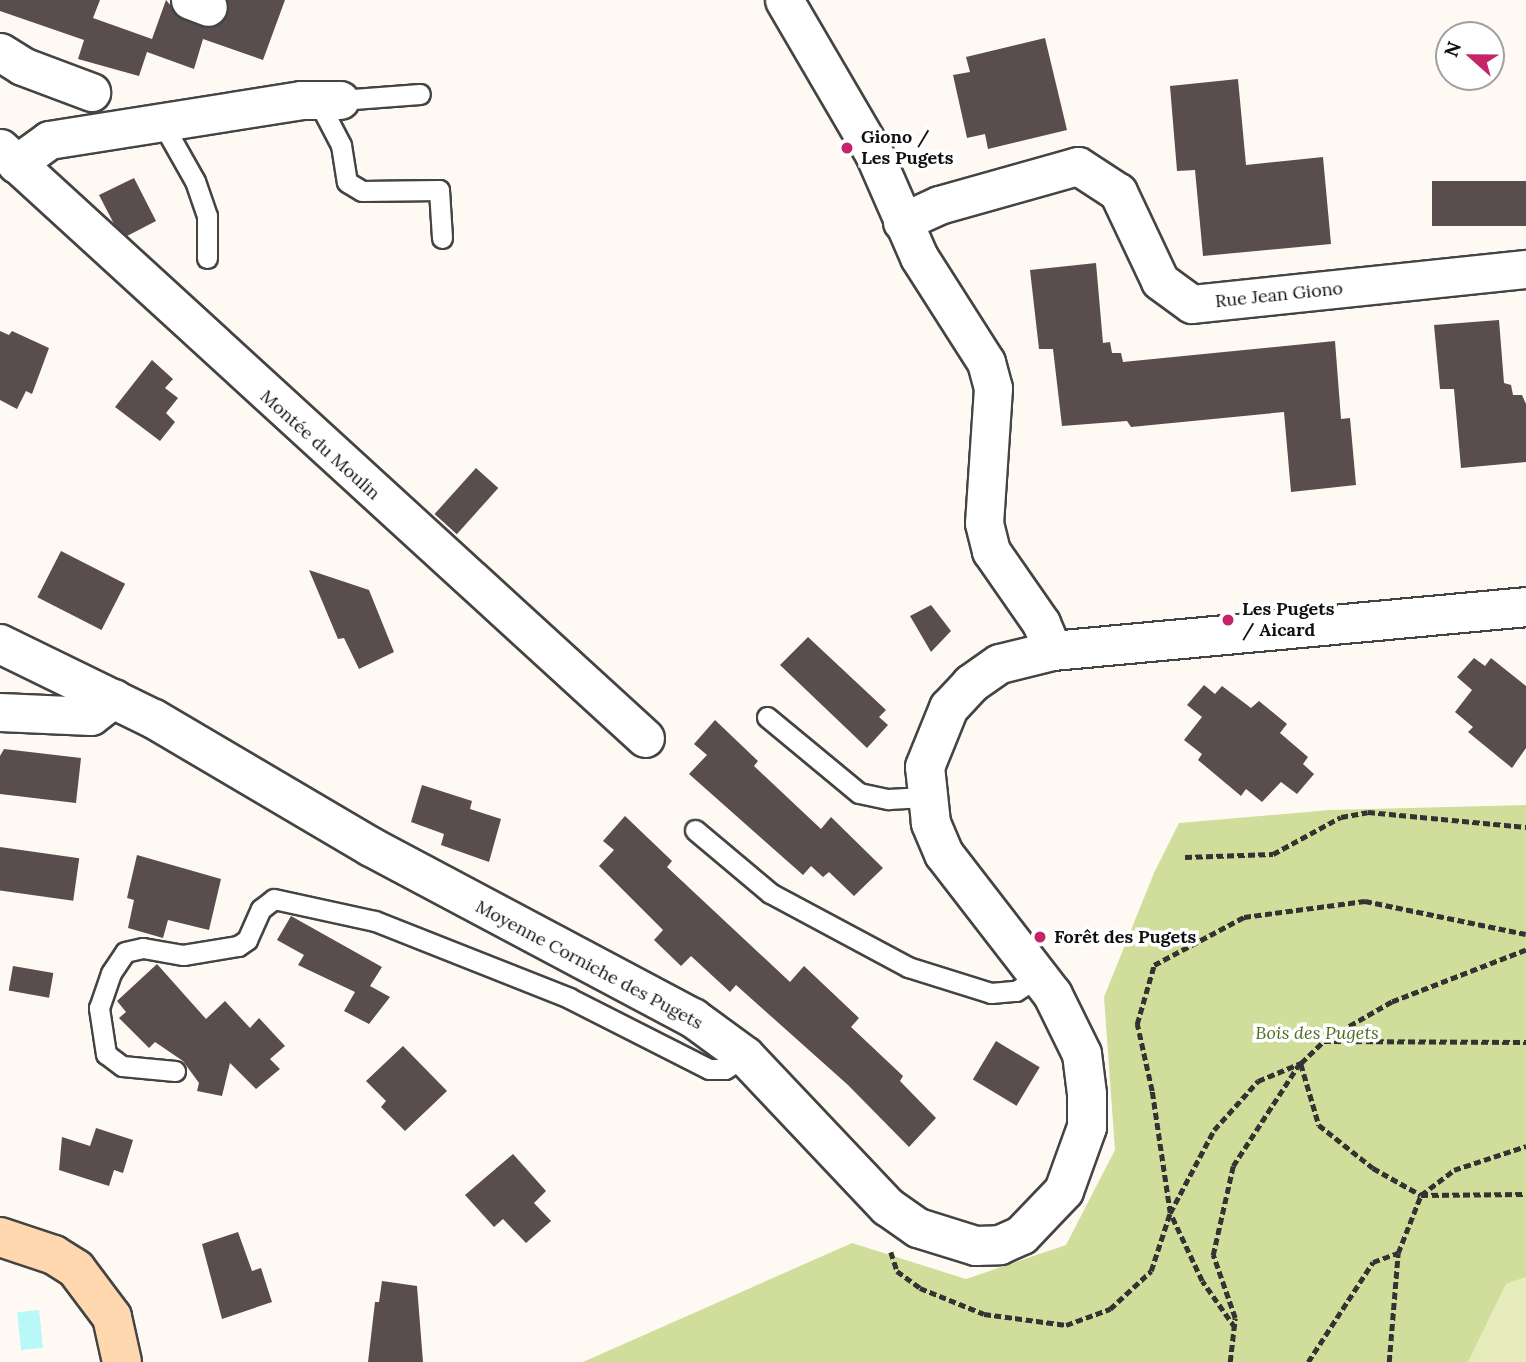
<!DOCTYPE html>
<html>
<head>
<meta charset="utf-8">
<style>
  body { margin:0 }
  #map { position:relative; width:1526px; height:1362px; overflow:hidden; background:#fff9f4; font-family:Lora,serif }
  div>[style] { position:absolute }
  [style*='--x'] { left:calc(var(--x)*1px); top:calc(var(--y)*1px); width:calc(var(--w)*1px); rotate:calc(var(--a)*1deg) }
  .green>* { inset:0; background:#e6ebbc }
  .forest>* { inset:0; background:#d1dd9b }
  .water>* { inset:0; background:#b8f8f8; transform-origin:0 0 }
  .building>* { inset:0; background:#5a4d4d; transform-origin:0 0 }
  .path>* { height:4.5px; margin-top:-2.25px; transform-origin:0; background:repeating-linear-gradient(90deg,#333 0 7px,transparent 0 10.5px) }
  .roads { filter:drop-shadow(2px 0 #444) drop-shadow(-2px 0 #444) drop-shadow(0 2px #444) drop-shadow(0 -2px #444) }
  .service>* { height:19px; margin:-9.5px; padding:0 9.5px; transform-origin:9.5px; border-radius:9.5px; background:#fff }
  .minor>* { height:37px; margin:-18.5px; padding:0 18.5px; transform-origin:18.5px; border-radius:18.5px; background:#fff }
  .tertiary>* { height:38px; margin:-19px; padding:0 19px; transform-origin:19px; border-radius:19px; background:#fff }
  .secondary>* { height:38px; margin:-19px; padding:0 19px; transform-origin:19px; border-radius:19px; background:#ffd8af }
  .dots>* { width:19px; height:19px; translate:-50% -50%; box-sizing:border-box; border:4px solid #fff; border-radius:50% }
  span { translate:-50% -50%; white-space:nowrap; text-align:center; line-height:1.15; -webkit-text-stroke:7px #fff; paint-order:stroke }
  .poi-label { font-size:18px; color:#111; font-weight:700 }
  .left { translate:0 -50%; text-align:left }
  .street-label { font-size:18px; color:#111 }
  .park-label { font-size:18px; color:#4b6c1e; font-style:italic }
  .north { position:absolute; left:1435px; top:21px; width:70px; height:70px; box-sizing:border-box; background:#fff; border:2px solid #a0a0a0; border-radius:50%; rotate:291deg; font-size:19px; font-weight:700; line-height:28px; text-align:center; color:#111 }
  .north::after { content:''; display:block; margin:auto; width:24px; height:32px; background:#c62468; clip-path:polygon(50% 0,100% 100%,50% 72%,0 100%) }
</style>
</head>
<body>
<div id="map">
  <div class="green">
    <div style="clip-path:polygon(1526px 1277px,1526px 1362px,1468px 1362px,1506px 1284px)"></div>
  </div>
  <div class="forest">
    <div style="clip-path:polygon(1526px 805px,1526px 1277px,1506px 1284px,1468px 1362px,583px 1362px,852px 1243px,966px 1279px,1066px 1245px,1115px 1150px,1104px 997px,1154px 873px,1179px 823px,1330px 810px)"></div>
  </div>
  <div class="water">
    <div style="left:39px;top:1310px;width:38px;height:22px;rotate:84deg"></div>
  </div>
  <div class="building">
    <div style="clip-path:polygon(0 0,100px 0,93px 18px,152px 39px,166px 0,182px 19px,211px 28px,227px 15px,227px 0,285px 0,263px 60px,203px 39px,194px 69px,147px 52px,139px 76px,78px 59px,84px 40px,0 11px)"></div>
    <div style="clip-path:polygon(1045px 38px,1067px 130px,988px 149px,985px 134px,967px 138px,953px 75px,970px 72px,966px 57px)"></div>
    <div style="clip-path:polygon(1238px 79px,1246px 165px,1323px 157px,1331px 244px,1203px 256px,1195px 170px,1177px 171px,1170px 86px)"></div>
    <div style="clip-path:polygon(134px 178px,156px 221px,127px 236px,114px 224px,99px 195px)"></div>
    <div style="left:1526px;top:181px;width:45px;height:94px;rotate:90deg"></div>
    <div style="clip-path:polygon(1096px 263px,1103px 343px,1110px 342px,1112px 353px,1121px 353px,1123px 362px,1335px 341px,1341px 419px,1350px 418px,1356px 485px,1291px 492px,1284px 412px,1131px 427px,1127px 421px,1062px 426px,1053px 349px,1039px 349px,1030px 270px)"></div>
    <div style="clip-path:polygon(1499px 320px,1504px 383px,1511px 385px,1513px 395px,1522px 395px,1526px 404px,1526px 462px,1461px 468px,1454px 389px,1440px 389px,1434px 325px)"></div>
    <div style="clip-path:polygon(0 331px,9px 335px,12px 331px,49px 348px,32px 394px,26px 391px,17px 409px,0 400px)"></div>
    <div style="clip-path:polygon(152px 360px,173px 379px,165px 388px,178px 398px,166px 413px,175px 422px,160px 441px,115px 407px)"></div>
    <div style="left:476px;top:468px;width:30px;height:62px;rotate:42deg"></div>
    <div style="left:61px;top:551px;width:72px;height:52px;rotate:27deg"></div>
    <div style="clip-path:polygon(309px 570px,369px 590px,394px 652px,359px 669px,344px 638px,338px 639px)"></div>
    <div style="clip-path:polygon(931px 605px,951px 631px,931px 652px,910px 616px)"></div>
    <div style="clip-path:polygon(808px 637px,886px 710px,879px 717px,888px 725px,867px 748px,780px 665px)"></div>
    <div style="clip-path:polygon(1474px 658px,1485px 666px,1491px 658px,1526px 686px,1526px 748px,1512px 768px,1468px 732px,1473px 727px,1455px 712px,1472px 690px,1457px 677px)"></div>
    <div style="clip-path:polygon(1204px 685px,1215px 694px,1222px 686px,1251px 708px,1259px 701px,1287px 724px,1280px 733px,1308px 757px,1303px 764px,1314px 774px,1297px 794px,1281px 782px,1262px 802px,1246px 789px,1241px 796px,1198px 760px,1202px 754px,1184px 740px,1202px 717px,1187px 705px)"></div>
    <div style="clip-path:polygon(715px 720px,758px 761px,754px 766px,821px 829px,831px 817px,883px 868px,854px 896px,829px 872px,823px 877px,811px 866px,803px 875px,689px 774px,707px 755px,694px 744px)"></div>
    <div style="clip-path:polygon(4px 749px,81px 758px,76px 803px,0 794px,0 756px)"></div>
    <div style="clip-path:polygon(422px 785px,472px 801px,470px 809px,501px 819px,489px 862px,441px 845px,444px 834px,411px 822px)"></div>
    <div style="clip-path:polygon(625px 816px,672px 861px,667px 867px,790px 982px,804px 966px,859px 1018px,851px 1027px,903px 1076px,900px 1081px,936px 1118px,909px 1147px,848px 1085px,736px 985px,730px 992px,691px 956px,681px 966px,654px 940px,663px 930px,599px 866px,614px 850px,603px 841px)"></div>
    <div style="left:0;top:847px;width:80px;height:43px;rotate:8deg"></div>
    <div style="clip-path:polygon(137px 855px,221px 879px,209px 930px,168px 920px,163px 938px,128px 928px,134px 900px,127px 898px)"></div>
    <div style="clip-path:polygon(291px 916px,382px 967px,370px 986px,390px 997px,369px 1024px,344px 1011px,355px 992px,298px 965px,304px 955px,277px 940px)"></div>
    <div style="clip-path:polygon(157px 964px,206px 1019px,225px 1001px,250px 1028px,259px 1018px,285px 1046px,270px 1059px,280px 1069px,256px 1089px,230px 1063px,222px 1096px,197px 1091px,199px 1083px,183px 1061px,155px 1042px,149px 1048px,119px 1018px,126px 1012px,117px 1001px)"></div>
    <div style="left:13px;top:966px;width:41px;height:25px;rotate:10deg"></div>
    <div style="left:996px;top:1041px;width:51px;height:45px;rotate:31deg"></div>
    <div style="clip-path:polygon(403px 1046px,447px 1091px,405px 1131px,381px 1107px,386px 1101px,366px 1081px)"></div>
    <div style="clip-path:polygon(96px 1128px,133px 1140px,123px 1173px,114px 1170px,109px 1186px,59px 1170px,62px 1137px,90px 1146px)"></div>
    <div style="clip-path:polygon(513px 1154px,546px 1191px,534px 1203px,551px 1221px,526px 1243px,503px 1219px,494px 1227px,465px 1195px)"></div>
    <div style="clip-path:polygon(238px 1232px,252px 1271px,261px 1268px,272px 1302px,222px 1319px,202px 1244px)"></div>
    <div style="clip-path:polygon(382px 1281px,417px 1286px,423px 1362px,368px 1362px,375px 1302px,379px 1302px)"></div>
  </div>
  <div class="path">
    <div style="--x:1185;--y:857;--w:88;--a:-2"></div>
    <div style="--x:1273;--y:854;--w:77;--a:-28.6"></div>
    <div style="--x:1341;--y:817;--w:27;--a:-10"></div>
    <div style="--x:1368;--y:812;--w:159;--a:5.4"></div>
    <div style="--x:1526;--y:950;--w:144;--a:158.8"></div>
    <div style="--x:1392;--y:1002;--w:78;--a:150.2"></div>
    <div style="--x:1324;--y:1041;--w:202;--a:0.3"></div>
    <div style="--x:1301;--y:1064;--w:64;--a:73.6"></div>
    <div style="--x:1319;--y:1125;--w:69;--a:38.5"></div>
    <div style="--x:1373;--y:1168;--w:55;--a:29.4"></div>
    <div style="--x:1421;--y:1195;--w:105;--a:-0.5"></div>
    <div style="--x:891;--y:1252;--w:20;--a:72"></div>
    <div style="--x:897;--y:1271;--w:29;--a:36"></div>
    <div style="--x:920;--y:1288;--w:69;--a:22.1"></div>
    <div style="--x:984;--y:1314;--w:83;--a:7.6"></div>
    <div style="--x:1066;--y:1325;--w:47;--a:-20"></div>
    <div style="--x:1110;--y:1309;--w:56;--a:-42.8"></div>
    <div style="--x:1151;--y:1271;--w:61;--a:-71.9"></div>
    <div style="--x:1170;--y:1213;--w:94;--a:-62.1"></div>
    <div style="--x:1214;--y:1130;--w:66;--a:-48.1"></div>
    <div style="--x:1258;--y:1081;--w:47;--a:-22.7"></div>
    <div style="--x:1301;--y:1063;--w:32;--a:-44"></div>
    <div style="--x:1235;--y:1328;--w:57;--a:-125.1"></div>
    <div style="--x:1202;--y:1281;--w:75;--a:-115.2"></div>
    <div style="--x:1170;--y:1213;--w:123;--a:-98.4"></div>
    <div style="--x:1152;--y:1091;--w:69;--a:-102.6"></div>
    <div style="--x:1137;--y:1024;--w:61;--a:-73.9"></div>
    <div style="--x:1154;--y:965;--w:102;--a:-28.1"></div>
    <div style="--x:1244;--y:917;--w:122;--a:-7.5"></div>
    <div style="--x:1365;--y:901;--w:164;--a:11.6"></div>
    <div style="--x:1230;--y:1362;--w:44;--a:-83.5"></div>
    <div style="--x:1235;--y:1318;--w:67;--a:-109.2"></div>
    <div style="--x:1213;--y:1255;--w:91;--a:-77.3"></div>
    <div style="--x:1233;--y:1166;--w:123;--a:-57"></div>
    <div style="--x:1308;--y:1362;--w:119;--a:-57"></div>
    <div style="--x:1373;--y:1262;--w:27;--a:-20"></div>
    <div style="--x:1389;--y:1362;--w:109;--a:-85.3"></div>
    <div style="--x:1398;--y:1253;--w:62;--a:-68.4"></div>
    <div style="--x:1421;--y:1195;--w:41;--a:-37.1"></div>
    <div style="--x:1454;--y:1170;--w:76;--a:-18.4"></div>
  </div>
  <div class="roads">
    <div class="service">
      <div style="--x:340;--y:100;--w:80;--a:-4.3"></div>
      <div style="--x:318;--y:101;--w:50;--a:62.4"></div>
      <div style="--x:341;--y:145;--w:37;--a:81"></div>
      <div style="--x:347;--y:182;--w:17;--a:31"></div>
      <div style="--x:362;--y:191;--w:77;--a:-0.7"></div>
      <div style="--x:439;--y:190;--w:48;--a:86.4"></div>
      <div style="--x:161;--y:121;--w:69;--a:60.5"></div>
      <div style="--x:195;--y:181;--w:37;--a:71"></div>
      <div style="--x:207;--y:216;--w:42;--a:90"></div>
      <div style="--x:767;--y:717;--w:119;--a:39.6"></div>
      <div style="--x:859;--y:793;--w:30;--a:12"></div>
      <div style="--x:888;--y:799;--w:37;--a:-3"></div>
      <div style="--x:695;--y:830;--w:98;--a:40"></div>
      <div style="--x:770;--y:893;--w:157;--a:28.2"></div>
      <div style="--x:908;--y:967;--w:87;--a:17.4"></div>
      <div style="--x:991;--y:993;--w:25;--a:-5"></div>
      <div style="--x:1016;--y:991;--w:27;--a:-33"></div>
      <div style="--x:175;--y:1071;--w:53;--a:-174.6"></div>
      <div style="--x:122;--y:1066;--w:20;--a:-143"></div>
      <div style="--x:106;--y:1054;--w:47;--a:-98.7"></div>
      <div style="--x:99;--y:1008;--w:37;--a:-71"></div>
      <div style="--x:111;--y:973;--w:25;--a:-56"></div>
      <div style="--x:125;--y:952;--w:18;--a:-13"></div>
      <div style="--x:143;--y:948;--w:41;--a:9.9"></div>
      <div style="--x:183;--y:955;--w:56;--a:-9.3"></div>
      <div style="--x:238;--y:946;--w:11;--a:-34"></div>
      <div style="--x:247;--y:940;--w:34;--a:-66"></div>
      <div style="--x:261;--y:909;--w:16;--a:-38"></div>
      <div style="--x:274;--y:899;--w:103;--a:12.3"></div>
      <div style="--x:375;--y:921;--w:209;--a:21.6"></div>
      <div style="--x:569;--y:998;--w:157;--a:26.9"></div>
      <div style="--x:709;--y:1069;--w:16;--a:0"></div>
      <div style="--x:725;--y:1069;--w:24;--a:-33"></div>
    </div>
    <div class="minor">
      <div style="--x:190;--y:0;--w:19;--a:21"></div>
      <div style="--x:784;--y:0;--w:178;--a:59.7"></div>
      <div style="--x:874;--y:154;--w:112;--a:66.4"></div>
      <div style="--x:919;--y:257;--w:125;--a:57.5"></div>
      <div style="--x:986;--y:362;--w:27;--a:75"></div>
      <div style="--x:993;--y:388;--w:135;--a:93.8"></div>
      <div style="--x:984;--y:523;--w:29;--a:76"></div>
      <div style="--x:991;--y:551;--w:88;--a:55.2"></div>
      <div style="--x:1041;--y:623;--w:30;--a:67"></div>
      <div style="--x:0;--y:52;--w:26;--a:32"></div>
      <div style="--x:22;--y:66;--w:74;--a:20.6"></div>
      <div style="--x:0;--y:148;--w:874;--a:42.45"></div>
      <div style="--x:16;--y:164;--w:41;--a:-36"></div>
      <div style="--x:49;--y:140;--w:255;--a:-9"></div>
      <div style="--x:301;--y:100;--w:39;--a:0"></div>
      <div style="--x:902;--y:222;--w:41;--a:-24.7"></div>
      <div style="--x:939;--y:205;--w:144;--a:-15.7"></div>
      <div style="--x:1078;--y:166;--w:48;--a:33"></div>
      <div style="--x:1118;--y:192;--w:98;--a:64.7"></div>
      <div style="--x:1160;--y:281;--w:39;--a:36"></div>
      <div style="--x:1192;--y:304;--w:336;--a:-6"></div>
      <div style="--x:0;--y:712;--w:91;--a:2.5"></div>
      <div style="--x:91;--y:716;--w:29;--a:-38"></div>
    </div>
    <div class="tertiary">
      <div style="--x:0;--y:644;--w:171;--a:26"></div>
      <div style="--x:154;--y:719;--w:252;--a:30.5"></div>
      <div style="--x:371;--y:847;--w:365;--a:28"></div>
      <div style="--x:693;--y:1018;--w:64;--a:36.2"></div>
      <div style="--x:745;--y:1056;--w:208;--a:46.6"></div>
      <div style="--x:888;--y:1207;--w:37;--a:35"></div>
      <div style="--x:918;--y:1228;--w:61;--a:17.2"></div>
      <div style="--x:976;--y:1246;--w:24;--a:-2"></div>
      <div style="--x:1000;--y:1245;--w:24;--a:-24"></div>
      <div style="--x:1022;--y:1235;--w:61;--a:-46.3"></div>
      <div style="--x:1064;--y:1191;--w:68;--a:-70.2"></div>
      <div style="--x:1087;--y:1127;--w:33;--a:-90"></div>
      <div style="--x:1087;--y:1094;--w:40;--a:-97.1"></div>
      <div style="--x:1082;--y:1054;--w:66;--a:-116.2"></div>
      <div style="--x:1053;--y:995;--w:178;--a:-127.7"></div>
      <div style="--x:944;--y:854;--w:34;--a:-113"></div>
      <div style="--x:931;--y:823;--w:56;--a:-96.1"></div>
      <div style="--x:925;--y:767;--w:64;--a:-67.9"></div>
      <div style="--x:949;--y:708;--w:33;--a:-47"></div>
      <div style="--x:971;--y:684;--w:35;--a:-35"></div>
      <div style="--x:1000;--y:664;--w:55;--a:-13.8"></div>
      <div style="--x:1053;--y:651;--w:475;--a:-5.3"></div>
    </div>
    <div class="secondary">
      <div style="--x:0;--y:1237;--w:57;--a:18.4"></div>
      <div style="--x:54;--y:1255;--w:26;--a:32"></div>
      <div style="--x:76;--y:1269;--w:60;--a:53.1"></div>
      <div style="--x:112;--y:1317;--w:46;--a:77.5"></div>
    </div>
  </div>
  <div class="dots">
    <div style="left:847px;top:148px;background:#c62468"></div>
    <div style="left:1228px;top:620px;background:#c62468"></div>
    <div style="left:1040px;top:937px;background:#c62468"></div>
  </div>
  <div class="poi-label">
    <span class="left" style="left:861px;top:148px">Giono /<br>Les Pugets</span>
    <span class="left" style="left:1242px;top:620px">Les Pugets<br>/ Aicard</span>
    <span class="left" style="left:1054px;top:937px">Forêt des Pugets</span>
  </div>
  <div class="street-label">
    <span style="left:1279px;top:295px;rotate:-6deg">Rue Jean Giono</span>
    <span style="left:320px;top:445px;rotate:42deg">Montée du Moulin</span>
    <span style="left:589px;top:965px;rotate:28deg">Moyenne Corniche des Pugets</span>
  </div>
  <div class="park-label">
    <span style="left:1317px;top:1033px">Bois des Pugets</span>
  </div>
  <div class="north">N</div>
</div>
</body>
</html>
